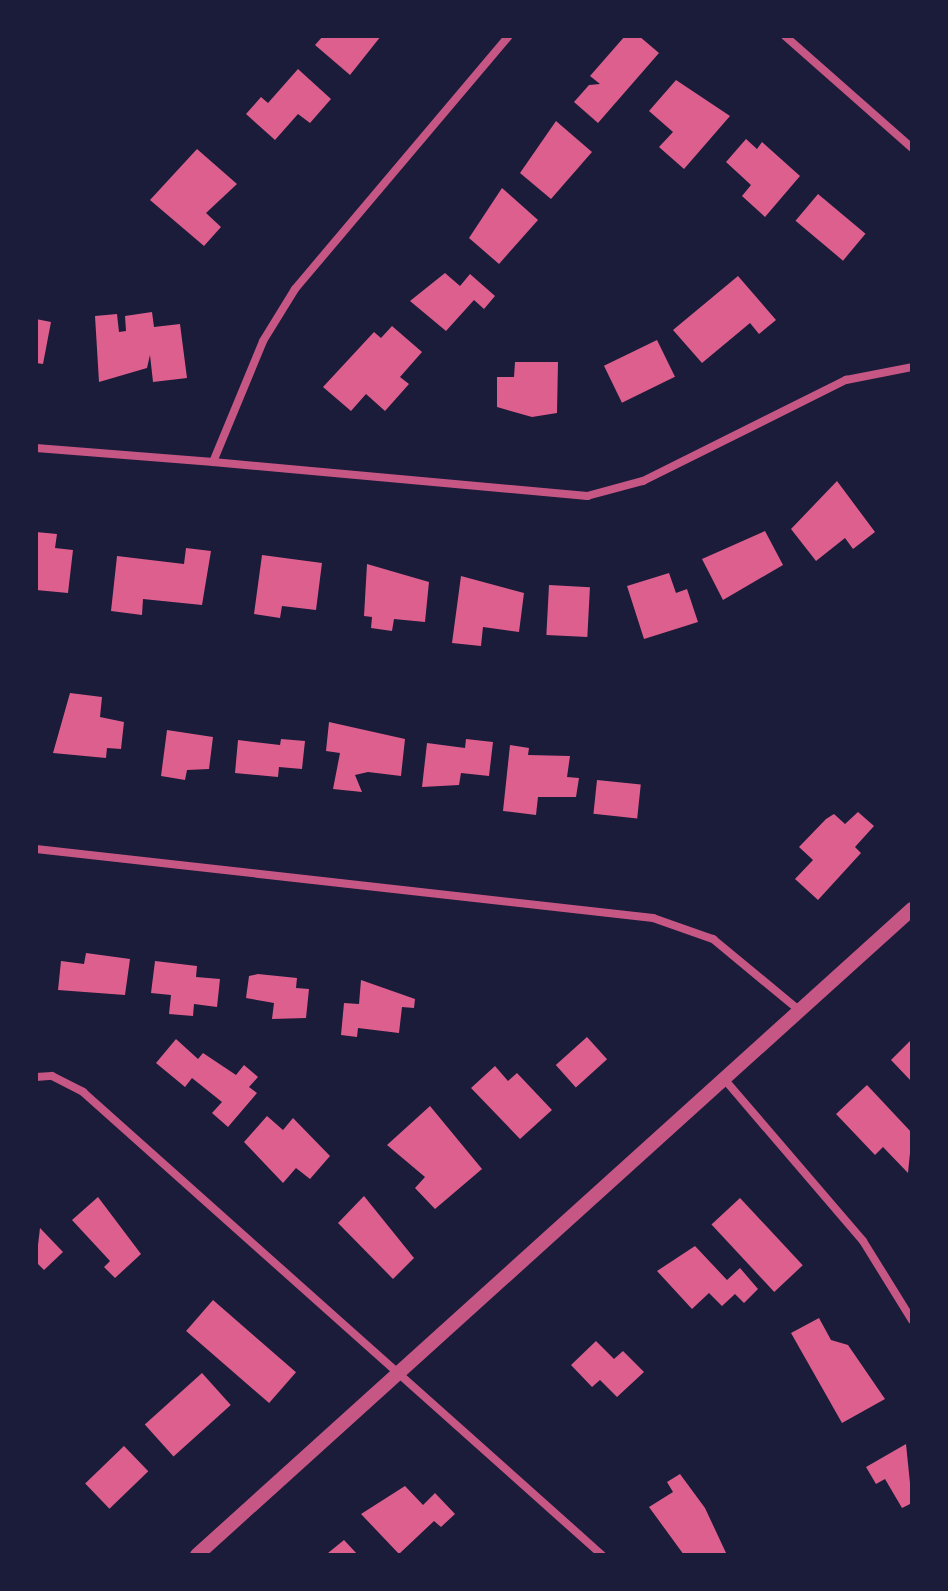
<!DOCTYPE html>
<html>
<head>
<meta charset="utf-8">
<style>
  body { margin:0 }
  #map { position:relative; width:948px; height:1591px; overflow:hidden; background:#1b1b3a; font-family:"PT Sans",sans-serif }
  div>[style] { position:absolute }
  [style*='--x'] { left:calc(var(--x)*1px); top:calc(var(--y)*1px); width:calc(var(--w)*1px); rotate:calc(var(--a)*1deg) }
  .building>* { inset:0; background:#dd5f8e; transform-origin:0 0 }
  .minor>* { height:8px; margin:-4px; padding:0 4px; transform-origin:4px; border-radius:4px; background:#c65784 }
  .tertiary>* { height:14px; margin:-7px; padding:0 7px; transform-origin:7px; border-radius:7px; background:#c65784 }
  span { translate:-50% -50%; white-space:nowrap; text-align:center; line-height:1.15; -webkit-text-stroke:8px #1b1b3a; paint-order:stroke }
  .frame { position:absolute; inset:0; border:38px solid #1b1b3a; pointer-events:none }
</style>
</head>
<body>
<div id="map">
  <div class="building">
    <div style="clip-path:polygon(323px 36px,381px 36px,350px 75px,315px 45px)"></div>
    <div style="clip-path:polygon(625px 36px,639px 36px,659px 53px,598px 123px,574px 102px,589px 85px,600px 84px,590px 76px)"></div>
    <div style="clip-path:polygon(298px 69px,331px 99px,310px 123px,298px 114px,275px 140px,246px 114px,261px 97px,268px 103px)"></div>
    <div style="clip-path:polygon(676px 80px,730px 116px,684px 169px,659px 147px,673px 132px,649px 111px)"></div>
    <div style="clip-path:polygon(556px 121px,592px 152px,551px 199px,520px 173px)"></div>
    <div style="clip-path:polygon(746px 139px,757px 149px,762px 142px,800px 176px,765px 217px,742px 196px,751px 185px,726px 162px)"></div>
    <div style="clip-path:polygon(197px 149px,237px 184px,206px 213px,221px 227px,204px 246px,150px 200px)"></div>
    <div style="clip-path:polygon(502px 188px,538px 220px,499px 264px,469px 238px)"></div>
    <div style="left:818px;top:194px;width:62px;height:35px;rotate:40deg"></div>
    <div style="clip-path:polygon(445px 273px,460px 286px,470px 274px,495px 296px,484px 309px,474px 300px,446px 331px,410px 301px)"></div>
    <div style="clip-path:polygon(738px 276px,776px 320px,759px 334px,750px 323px,702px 363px,673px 330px)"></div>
    <div style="clip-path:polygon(152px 312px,154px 327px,180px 324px,187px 378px,153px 382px,150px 355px,147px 368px,99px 382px,95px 316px,117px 314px,119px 332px,126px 331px,125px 316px)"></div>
    <div style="clip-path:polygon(36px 319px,51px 322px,43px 364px,36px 363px)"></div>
    <div style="clip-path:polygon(392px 326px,422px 352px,400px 377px,409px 384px,385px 411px,366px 394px,351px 411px,323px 387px,374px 332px,381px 338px)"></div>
    <div style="left:657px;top:340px;width:41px;height:59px;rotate:64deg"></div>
    <div style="clip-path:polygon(515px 362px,558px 362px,557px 413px,532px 417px,497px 407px,497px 377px,514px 377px)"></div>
    <div style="clip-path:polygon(837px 481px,875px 532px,853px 549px,845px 538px,816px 561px,791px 529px)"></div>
    <div style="clip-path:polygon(765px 531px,783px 565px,723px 600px,702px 559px)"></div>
    <div style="clip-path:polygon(36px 532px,57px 534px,55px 548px,73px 550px,68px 593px,36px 590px)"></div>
    <div style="clip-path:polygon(186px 548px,211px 551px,202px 605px,143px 599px,142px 615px,111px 611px,117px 556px,184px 564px)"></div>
    <div style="clip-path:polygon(262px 555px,322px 563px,316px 610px,282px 606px,280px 618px,254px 614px)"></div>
    <div style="clip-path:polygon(367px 564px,429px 582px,425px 622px,394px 619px,392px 631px,371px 628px,372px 617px,364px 616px)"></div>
    <div style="clip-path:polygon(669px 573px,676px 593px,687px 589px,698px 622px,644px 639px,627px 586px)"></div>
    <div style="clip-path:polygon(461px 576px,524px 593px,519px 632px,483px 627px,481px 646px,452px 643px)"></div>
    <div style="left:549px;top:585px;width:41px;height:50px;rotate:3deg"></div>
    <div style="clip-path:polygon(70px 693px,102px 697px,100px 717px,124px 722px,121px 749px,107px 748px,106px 758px,53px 753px)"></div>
    <div style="clip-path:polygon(329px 722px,405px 739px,401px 776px,368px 772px,355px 775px,362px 792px,333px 789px,340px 753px,326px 751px)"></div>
    <div style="clip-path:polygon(167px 730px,213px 737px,209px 769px,187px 770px,185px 780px,161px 776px)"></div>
    <div style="clip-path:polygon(281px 739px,305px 741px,302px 769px,279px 767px,278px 777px,235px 773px,238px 740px,280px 745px)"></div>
    <div style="clip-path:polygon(466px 739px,493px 742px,489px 776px,461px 773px,459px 785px,422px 787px,427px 743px,465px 748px)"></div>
    <div style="clip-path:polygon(510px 745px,529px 748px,528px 755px,570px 756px,567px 777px,579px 778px,576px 797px,538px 797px,536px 815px,503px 811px)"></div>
    <div style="left:597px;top:780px;width:44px;height:34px;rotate:6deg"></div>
    <div style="clip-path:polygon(858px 812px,874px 826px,855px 847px,861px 853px,818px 900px,795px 879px,813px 860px,799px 847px,826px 819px,834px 814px,845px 824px)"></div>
    <div style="clip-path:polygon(86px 953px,130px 959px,125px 995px,58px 990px,61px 961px,84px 964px)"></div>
    <div style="clip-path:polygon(155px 961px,197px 966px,196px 977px,220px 979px,217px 1007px,194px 1004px,193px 1016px,169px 1014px,171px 995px,151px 993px)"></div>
    <div style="clip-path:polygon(258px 974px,297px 978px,296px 988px,309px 989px,306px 1018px,272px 1019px,274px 1003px,246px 998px,249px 976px)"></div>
    <div style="clip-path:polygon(361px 980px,415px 999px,414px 1008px,402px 1007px,399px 1033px,358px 1028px,357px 1037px,341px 1035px,344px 1003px,359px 1004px)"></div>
    <div style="left:587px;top:1037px;width:30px;height:42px;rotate:48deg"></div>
    <div style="clip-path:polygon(176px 1039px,198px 1059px,203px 1053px,236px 1075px,244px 1065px,258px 1077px,249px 1087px,257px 1093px,228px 1127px,212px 1113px,222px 1102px,192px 1078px,185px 1087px,156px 1063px)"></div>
    <div style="clip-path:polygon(912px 1039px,912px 1082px,891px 1060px)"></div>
    <div style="clip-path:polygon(495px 1066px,508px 1081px,517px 1073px,552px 1110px,520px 1139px,471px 1088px)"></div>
    <div style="clip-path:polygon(867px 1085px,912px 1133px,908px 1173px,883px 1147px,875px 1155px,836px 1114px)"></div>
    <div style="clip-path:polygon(430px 1106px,482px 1169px,435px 1209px,415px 1188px,425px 1177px,387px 1145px)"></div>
    <div style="clip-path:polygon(267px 1116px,283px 1130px,293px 1118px,330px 1156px,310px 1179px,296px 1168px,283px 1183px,244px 1142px)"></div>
    <div style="clip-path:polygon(364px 1196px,414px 1258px,393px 1279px,338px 1223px)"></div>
    <div style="clip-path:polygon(98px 1197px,141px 1254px,115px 1278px,104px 1267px,110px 1261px,72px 1220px)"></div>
    <div style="left:740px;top:1198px;width:92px;height:39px;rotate:47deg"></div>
    <div style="clip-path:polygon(40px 1228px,63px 1252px,44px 1270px,36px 1262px)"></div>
    <div style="clip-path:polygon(695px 1246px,727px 1280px,740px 1268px,758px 1289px,744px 1303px,735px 1294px,722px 1306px,709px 1293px,692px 1309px,657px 1271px)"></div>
    <div style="left:213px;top:1300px;width:110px;height:41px;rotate:41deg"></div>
    <div style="clip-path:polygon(819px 1318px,831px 1340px,848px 1345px,885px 1399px,842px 1423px,791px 1333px)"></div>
    <div style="clip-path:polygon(596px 1341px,614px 1359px,623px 1351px,644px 1372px,617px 1397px,600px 1380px,592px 1387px,571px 1365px)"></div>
    <div style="left:202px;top:1373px;width:43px;height:77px;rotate:48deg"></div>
    <div style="clip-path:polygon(906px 1444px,912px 1503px,902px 1508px,885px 1479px,876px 1484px,866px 1467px)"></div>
    <div style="left:124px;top:1446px;width:35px;height:54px;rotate:46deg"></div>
    <div style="clip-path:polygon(680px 1474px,705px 1508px,727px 1555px,684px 1555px,649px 1507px,673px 1492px,667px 1482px)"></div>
    <div style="clip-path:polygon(405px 1486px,423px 1505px,435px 1493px,455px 1514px,441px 1527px,434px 1521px,399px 1554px,361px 1514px)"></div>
    <div style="clip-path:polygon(344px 1540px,358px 1555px,319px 1555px,328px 1553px)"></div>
  </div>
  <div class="minor">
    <div style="--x:785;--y:36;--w:169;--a:41.4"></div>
    <div style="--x:36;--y:448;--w:178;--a:4.5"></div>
    <div style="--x:213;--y:462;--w:131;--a:-67.5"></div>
    <div style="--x:263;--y:341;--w:61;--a:-58.4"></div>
    <div style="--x:295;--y:289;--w:331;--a:-49.8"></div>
    <div style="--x:213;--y:462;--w:376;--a:5.2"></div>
    <div style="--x:587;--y:496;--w:58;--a:-15"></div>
    <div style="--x:643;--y:481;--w:227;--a:-26.5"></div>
    <div style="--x:846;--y:380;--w:67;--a:-11.1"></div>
    <div style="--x:36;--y:849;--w:621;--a:6.38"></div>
    <div style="--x:653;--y:918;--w:64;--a:19.3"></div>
    <div style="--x:713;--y:939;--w:113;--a:39.6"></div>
    <div style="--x:36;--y:1077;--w:16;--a:-4"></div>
    <div style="--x:52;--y:1076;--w:35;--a:27"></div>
    <div style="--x:83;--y:1092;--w:696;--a:41.74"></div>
    <div style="--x:725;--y:1080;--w:212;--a:49.4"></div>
    <div style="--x:863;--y:1241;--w:93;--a:58.2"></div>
  </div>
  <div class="tertiary">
    <div style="--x:197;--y:1555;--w:964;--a:-42.1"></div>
  </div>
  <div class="frame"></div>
</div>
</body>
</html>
